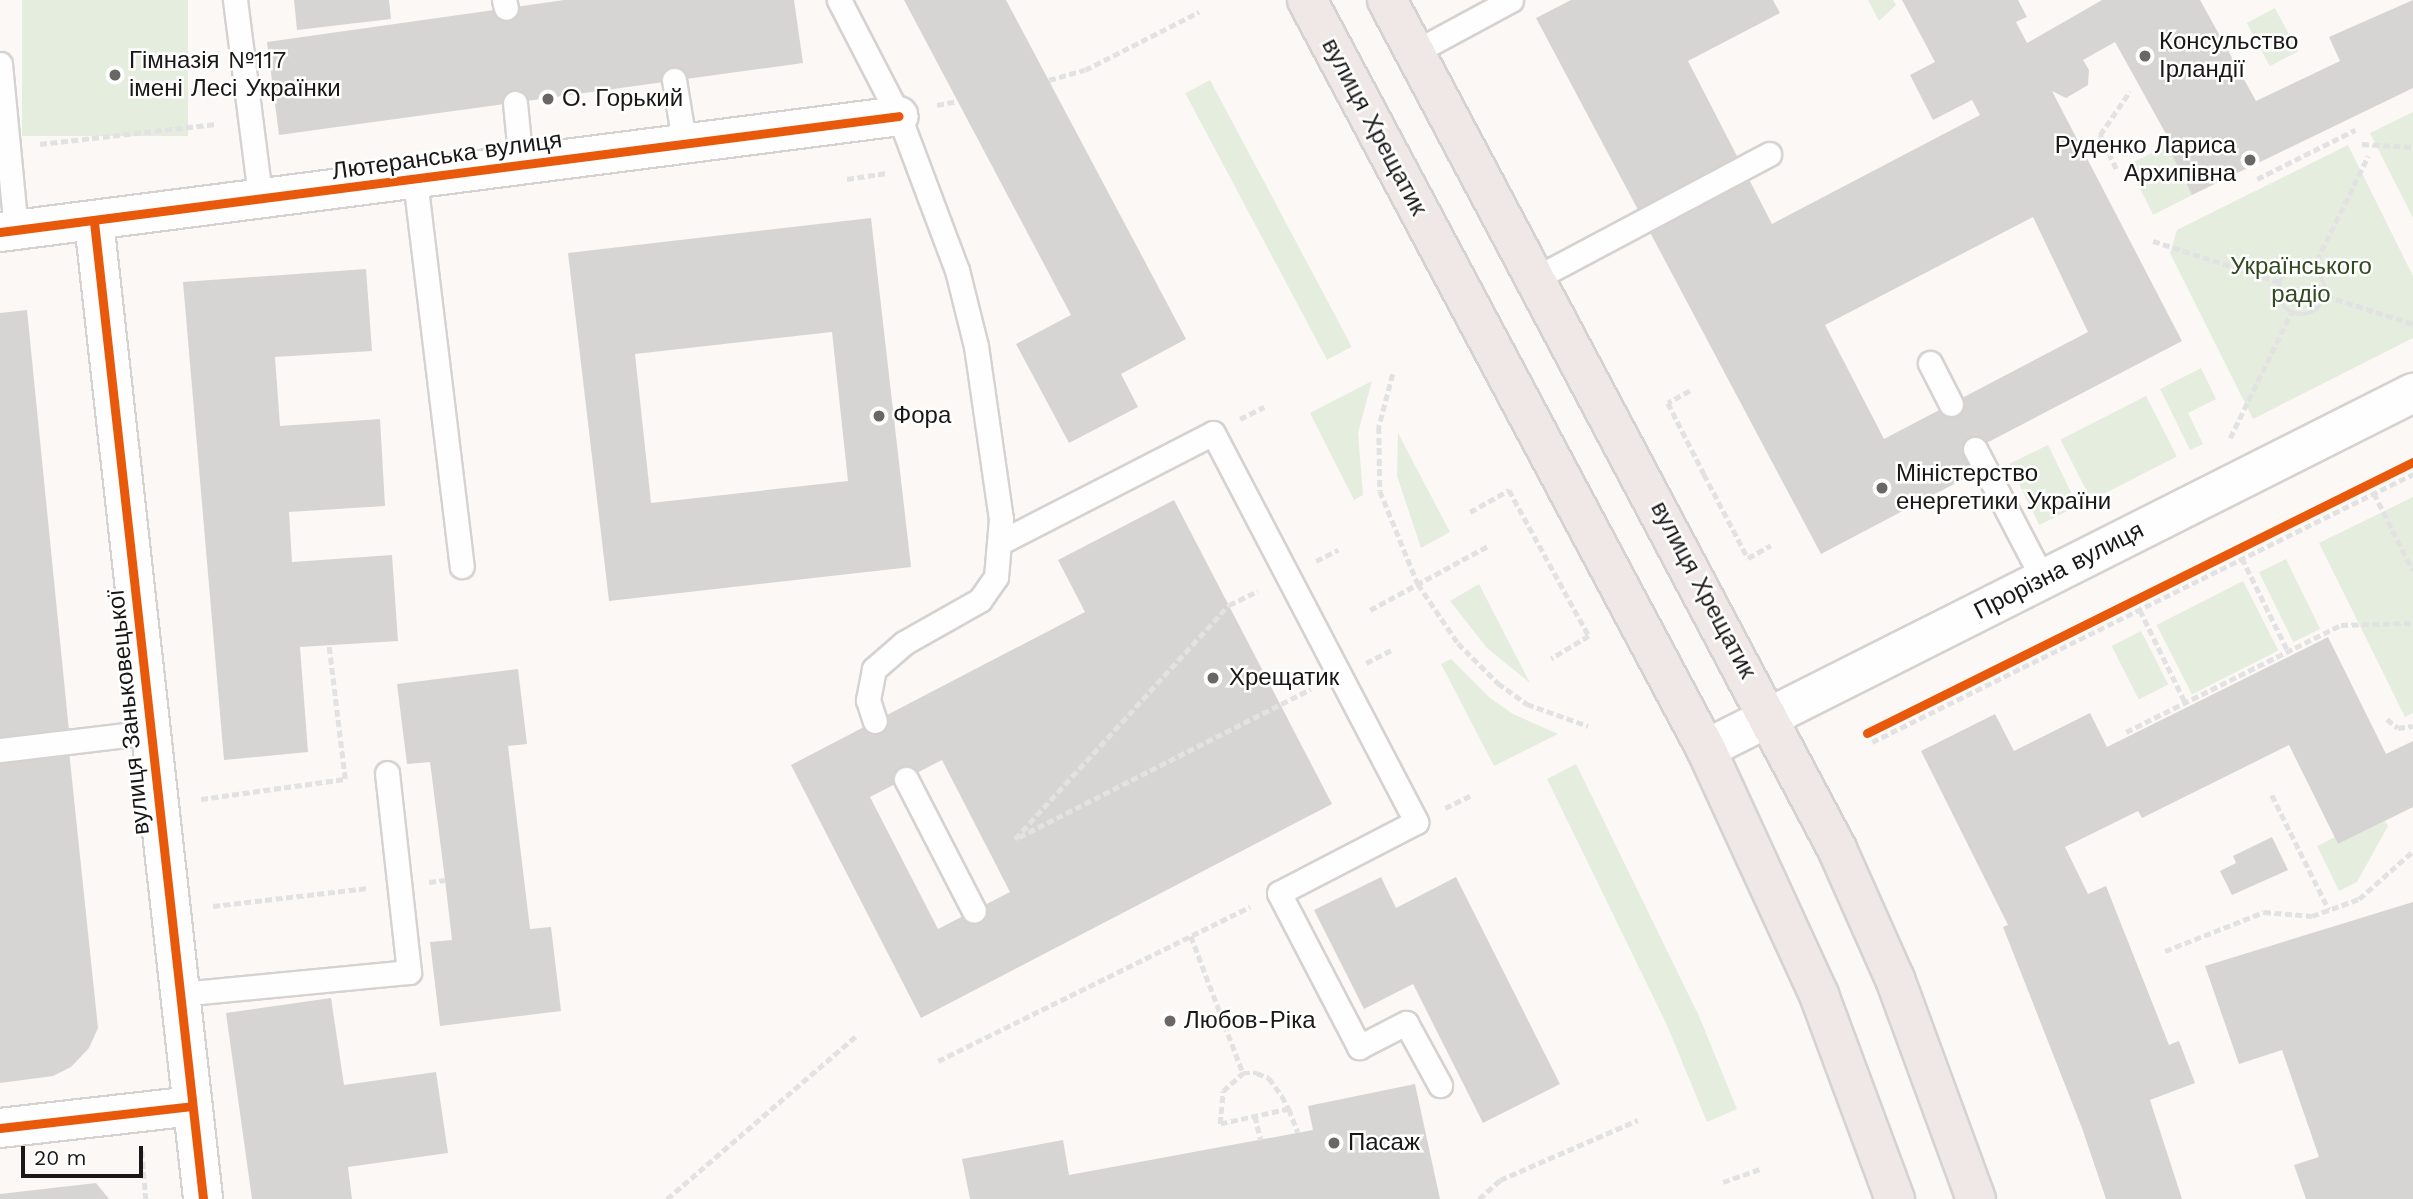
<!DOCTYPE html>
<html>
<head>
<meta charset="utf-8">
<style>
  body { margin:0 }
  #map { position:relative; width:2413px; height:1199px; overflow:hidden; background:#fbf8f6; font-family:"Work Sans",sans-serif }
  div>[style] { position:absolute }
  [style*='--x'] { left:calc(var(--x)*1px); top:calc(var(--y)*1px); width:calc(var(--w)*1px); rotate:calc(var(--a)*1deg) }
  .green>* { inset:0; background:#e5eede; transform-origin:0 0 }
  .building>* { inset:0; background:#d7d5d3 }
  .path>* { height:4.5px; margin-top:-2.25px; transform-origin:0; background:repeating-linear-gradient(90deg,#e2e2e2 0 7px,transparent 0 10.5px) }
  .path>.ring { margin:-2.25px; padding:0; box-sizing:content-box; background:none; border:4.5px solid #e2e2e2; border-radius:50% }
  .roads { filter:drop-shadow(2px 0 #d5d2d1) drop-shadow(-2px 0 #d5d2d1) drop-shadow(0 2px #d5d2d1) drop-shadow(0 -2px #d5d2d1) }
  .service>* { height:23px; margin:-11.5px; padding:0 11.5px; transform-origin:11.5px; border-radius:11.5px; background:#fefefe }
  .minor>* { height:38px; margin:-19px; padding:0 19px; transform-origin:19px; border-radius:19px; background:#fefefe }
  .tertiary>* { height:38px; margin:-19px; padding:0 19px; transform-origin:19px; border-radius:19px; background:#fefefe }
  .primary>* { height:38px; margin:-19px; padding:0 19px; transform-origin:19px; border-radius:19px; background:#efe8e6 }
  .cycleway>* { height:9px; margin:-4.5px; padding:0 4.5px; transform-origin:4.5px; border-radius:4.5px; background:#e8590c }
  .dots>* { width:19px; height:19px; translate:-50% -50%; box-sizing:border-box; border:4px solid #fff; border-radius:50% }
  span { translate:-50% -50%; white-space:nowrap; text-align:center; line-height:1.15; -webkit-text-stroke:5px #fff; paint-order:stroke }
  .poi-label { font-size:24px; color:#1a1817 }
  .left { translate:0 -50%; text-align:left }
  .right { translate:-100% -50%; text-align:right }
  .street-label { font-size:24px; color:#1a1817 }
  .park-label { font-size:24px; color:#314a20 }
  .scale { position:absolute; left:21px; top:1146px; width:122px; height:32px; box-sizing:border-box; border:4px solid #1a1817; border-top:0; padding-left:9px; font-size:21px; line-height:24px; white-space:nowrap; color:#1a1817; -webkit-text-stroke:5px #fff; paint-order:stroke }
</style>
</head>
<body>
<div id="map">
  <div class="green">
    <div style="left:22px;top:0;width:166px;height:136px"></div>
    <div style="clip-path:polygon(1868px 0,1893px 0,1896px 5px,1879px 21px)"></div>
    <div style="left:2275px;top:8px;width:49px;height:32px;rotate:62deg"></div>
    <div style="left:1210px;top:80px;width:302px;height:28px;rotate:62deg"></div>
    <div style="clip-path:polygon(2413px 112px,2413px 218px,2370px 133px)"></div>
    <div style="left:2167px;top:145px;width:56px;height:44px;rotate:63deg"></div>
    <div style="clip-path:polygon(2348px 145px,2413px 276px,2413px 338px,2253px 419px,2170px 253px,2177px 230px)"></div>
    <div style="clip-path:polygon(2201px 368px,2216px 399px,2188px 413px,2203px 444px,2190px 450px,2160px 389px)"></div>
    <div style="clip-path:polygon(1372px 381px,1358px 433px,1363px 495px,1354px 500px,1310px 413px)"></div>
    <div style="left:2146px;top:396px;width:68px;height:96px;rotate:63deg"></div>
    <div style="clip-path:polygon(1398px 433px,1450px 532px,1421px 548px,1397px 476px)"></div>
    <div style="left:2048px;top:445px;width:68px;height:43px;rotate:64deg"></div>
    <div style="clip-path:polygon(2413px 497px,2413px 713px,2405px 717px,2319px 543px)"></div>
    <div style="left:2286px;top:559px;width:78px;height:30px;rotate:64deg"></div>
    <div style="left:2243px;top:581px;width:78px;height:97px;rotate:63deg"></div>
    <div style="clip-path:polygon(1479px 584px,1530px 683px,1487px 648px,1450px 601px)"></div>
    <div style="left:2141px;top:631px;width:60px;height:33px;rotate:63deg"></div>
    <div style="clip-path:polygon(1451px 659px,1490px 698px,1513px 714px,1558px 734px,1494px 766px,1441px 664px)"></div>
    <div style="clip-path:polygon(1576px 764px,1699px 1016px,1737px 1109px,1707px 1122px,1666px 1023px,1547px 779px)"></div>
    <div style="clip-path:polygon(2385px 821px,2388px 826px,2357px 882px,2339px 891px,2317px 846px,2335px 837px,2338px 844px)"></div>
  </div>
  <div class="building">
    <div style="clip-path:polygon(294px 0,389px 0,391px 19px,297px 30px)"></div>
    <div style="clip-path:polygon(564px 0,794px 0,803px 63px,279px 135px,267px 42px)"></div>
    <div style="clip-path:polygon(904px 0,1006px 0,1186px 339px,1121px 374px,1138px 407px,1069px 443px,1016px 344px,1071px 315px)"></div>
    <div style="clip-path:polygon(evenodd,1571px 0,1773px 0,1780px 13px,1688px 61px,1772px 224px,1980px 115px,1972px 100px,1933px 120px,1910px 75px,1935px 62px,1902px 0,2018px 0,2027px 17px,2016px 22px,2027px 43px,2102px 0,2200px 0,2256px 101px,2340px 61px,2329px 37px,2413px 0,2413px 88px,2192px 195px,2167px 145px,2171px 143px,2115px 42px,2083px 60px,2089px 70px,2088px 85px,2066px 98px,2052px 91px,2182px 341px,1975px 449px,1975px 473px,1821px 554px,1536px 18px,1571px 0,2033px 217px,2088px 332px,1884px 439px,1825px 325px,2033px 217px)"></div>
    <div style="clip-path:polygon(evenodd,871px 218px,911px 567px,609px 601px,568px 253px,871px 218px,832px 332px,848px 481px,651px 503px,635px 354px,832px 332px)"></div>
    <div style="clip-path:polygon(366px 269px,372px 351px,275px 357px,280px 426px,380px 419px,385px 506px,289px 512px,292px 562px,392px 555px,398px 641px,300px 647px,308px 752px,224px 760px,183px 282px)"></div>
    <div style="clip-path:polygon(27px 310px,69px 731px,0 738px,0 313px)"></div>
    <div style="clip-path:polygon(evenodd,1174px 500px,1332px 804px,921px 1018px,791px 765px,1085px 612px,1058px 560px,1174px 500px,942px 760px,1010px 892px,938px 929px,870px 797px,942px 760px)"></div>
    <div style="clip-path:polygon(2328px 637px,2386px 754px,2413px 741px,2413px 807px,2338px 844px,2289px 745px,2142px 818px,2138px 811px,2065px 847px,2088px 894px,2106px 886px,2169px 1045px,2179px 1041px,2195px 1083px,2150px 1100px,2182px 1199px,2106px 1199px,2082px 1128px,2003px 927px,2008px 925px,1921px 751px,1995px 714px,2014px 751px,2090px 713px,2107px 747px)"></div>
    <div style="clip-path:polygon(518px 669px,527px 744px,508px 746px,530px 929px,551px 927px,561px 1011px,440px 1026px,430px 942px,452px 940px,445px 880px,430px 762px,407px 764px,397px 684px)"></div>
    <div style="clip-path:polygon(69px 751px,98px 1028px,89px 1048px,71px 1067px,53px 1076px,0 1083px,0 759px)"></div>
    <div style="clip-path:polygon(2272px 837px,2288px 870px,2232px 895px,2220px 871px,2236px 863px,2233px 856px)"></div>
    <div style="clip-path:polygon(1381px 877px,1396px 908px,1456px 877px,1560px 1084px,1483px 1123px,1413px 984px,1364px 1009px,1314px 910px)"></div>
    <div style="clip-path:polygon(2413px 902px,2413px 1199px,2306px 1199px,2294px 1165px,2319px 1157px,2282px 1050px,2239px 1064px,2205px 966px)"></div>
    <div style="clip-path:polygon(331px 998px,344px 1085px,436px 1072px,448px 1153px,348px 1167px,352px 1199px,252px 1199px,226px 1013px)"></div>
    <div style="clip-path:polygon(1415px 1084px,1440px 1199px,970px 1199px,962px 1159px,1063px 1140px,1069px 1175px,1313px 1130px,1308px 1106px)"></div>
    <div style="clip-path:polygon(96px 1183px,109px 1199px,0 1199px,0 1194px)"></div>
  </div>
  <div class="path">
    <div style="--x:1049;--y:80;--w:37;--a:-16"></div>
    <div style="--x:1085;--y:70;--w:128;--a:-27"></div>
    <div style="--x:937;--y:105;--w:20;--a:-11"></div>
    <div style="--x:40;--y:144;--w:177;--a:-6.5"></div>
    <div style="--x:2362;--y:144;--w:51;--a:3.4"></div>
    <div style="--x:2116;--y:169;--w:38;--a:-115"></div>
    <div style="--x:2100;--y:135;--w:53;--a:-55.7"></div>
    <div style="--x:847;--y:179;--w:40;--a:-8.5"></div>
    <div style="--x:2257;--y:179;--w:110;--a:-26.6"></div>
    <div style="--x:2153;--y:241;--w:133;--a:17.9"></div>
    <div class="ring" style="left:2278px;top:267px;width:43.5px;height:43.5px"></div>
    <div style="--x:2312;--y:270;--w:127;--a:-63.8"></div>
    <div style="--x:2326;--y:296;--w:91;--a:17.8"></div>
    <div style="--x:1393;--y:374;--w:55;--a:104.8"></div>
    <div style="--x:1379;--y:427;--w:64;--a:89.1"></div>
    <div style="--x:1380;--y:491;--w:100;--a:67.8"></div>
    <div style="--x:1418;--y:584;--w:71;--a:55.9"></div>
    <div style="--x:1458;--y:643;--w:57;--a:45"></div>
    <div style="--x:1498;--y:683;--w:36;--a:36"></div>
    <div style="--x:1527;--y:704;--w:65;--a:19.8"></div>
    <div style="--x:1690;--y:391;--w:25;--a:151"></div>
    <div style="--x:1668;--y:403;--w:80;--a:63.1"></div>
    <div style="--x:1704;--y:474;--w:95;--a:62.4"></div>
    <div style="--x:1748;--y:558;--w:26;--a:-29"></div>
    <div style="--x:1240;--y:419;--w:27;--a:-27"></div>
    <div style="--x:2230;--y:438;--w:139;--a:-64"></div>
    <div style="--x:2374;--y:493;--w:87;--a:63.4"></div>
    <div style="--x:1470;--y:512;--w:45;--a:-29.4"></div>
    <div style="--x:1509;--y:490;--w:166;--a:61.3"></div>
    <div style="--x:1589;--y:636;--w:44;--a:148.8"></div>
    <div style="--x:2242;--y:558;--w:104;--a:63.7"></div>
    <div style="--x:1316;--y:561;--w:25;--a:-27"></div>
    <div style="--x:1370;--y:610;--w:134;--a:-28.5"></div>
    <div style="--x:2140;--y:610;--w:102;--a:63.9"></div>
    <div style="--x:1366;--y:663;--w:29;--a:-27"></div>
    <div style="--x:2387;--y:719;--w:14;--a:39"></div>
    <div style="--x:2398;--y:728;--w:15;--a:-8"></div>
    <div style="--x:2126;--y:732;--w:240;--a:-26.5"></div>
    <div style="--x:2341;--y:625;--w:72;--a:-1.6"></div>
    <div style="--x:1872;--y:742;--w:604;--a:-26.35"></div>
    <div style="--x:2272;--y:795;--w:128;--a:63.6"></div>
    <div style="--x:201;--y:799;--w:145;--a:-7.9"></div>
    <div style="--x:345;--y:779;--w:134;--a:-96.9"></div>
    <div style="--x:1445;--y:808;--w:28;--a:-26"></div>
    <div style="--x:1019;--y:837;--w:327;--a:-26.9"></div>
    <div style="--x:1015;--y:839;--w:317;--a:-47.6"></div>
    <div style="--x:1229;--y:605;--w:32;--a:-26"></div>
    <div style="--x:429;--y:882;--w:16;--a:-7"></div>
    <div style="--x:213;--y:906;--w:156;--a:-6.6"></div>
    <div style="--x:1191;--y:936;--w:147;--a:69.2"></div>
    <div style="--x:2165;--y:951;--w:106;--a:-21.5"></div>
    <div style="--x:2264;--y:912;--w:48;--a:4.8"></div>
    <div style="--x:2312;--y:916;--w:50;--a:-19.9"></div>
    <div style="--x:2359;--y:899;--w:71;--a:-41.6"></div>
    <div style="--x:938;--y:1061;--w:348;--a:-26.3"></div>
    <div style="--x:1289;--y:1109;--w:71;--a:167.7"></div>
    <div style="--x:1220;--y:1124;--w:33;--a:-85"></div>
    <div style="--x:1223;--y:1091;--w:27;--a:-42"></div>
    <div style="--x:1243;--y:1073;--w:14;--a:0"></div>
    <div style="--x:1257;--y:1073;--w:13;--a:23"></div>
    <div style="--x:1269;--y:1078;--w:22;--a:54"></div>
    <div style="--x:1282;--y:1096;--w:15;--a:62"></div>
    <div style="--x:1289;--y:1109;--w:25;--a:69"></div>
    <div style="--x:1255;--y:1116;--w:25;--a:76"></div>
    <div style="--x:142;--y:1151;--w:48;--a:85.2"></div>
    <div style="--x:1723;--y:1182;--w:42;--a:-19.3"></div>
    <div style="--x:667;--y:1199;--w:252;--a:-40.8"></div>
    <div style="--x:1479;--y:1199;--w:28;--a:-42"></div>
    <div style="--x:1500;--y:1180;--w:150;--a:-23.5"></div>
  </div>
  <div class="roads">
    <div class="service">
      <div style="--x:235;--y:0;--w:204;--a:82.7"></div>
      <div style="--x:504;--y:0;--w:8;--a:76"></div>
      <div style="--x:839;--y:0;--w:131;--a:62.7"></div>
      <div style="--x:899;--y:116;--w:165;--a:69.4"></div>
      <div style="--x:957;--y:270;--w:78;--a:76"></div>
      <div style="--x:976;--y:346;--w:175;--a:81.8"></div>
      <div style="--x:1001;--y:519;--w:58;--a:94.9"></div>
      <div style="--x:996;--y:577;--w:28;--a:125"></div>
      <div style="--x:980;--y:600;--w:87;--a:150.5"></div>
      <div style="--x:904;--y:643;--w:40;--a:139"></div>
      <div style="--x:874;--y:669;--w:32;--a:101"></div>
      <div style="--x:868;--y:700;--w:22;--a:72"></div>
      <div style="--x:1415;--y:52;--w:109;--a:-28.4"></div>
      <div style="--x:0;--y:64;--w:167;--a:84.5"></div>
      <div style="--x:674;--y:80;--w:62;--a:80.7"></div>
      <div style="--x:515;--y:103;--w:61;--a:84.4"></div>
      <div style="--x:415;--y:180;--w:389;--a:83.1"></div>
      <div style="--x:1536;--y:278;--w:264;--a:-28"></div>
      <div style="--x:1930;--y:363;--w:46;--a:62.9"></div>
      <div style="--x:1975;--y:449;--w:147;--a:62.4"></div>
      <div style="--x:1001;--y:542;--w:238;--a:-27.2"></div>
      <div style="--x:1213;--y:433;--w:439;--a:62.4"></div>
      <div style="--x:1416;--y:822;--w:154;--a:152.6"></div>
      <div style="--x:1279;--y:893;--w:174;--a:62.5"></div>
      <div style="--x:1359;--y:1047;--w:53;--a:-27.1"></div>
      <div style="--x:1406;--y:1023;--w:71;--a:61.3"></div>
      <div style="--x:0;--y:750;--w:151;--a:-6.8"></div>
      <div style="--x:906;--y:779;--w:148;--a:62.7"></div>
      <div style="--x:180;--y:994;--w:230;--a:-5.5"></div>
      <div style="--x:409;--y:972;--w:200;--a:-96.3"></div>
    </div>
    <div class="minor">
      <div style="--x:94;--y:222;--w:983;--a:83.63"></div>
      <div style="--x:0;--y:232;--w:906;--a:-7.35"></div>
      <div style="--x:0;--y:1128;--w:193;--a:-6.5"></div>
    </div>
    <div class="tertiary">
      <div style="--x:1706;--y:749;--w:792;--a:-26.73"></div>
    </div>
    <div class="primary">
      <div style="--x:1307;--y:0;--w:849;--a:61.96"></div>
      <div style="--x:1706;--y:749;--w:271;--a:65.3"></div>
      <div style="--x:1819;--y:995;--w:218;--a:69.6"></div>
      <div style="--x:1387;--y:0;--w:961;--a:62.07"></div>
      <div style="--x:1837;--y:849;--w:142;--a:66"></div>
      <div style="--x:1895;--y:979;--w:234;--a:69.8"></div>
    </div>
  </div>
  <div class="cycleway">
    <div style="--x:94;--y:222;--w:983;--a:83.63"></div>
    <div style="--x:0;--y:232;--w:906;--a:-7.35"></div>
    <div style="--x:1867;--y:733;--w:610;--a:-26.4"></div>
    <div style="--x:0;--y:1128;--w:193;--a:-6.5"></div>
  </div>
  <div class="dots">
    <div style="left:2145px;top:56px;background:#696665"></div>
    <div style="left:115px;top:75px;background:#696665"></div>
    <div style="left:548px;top:99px;background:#696665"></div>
    <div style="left:2250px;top:160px;background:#696665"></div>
    <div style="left:879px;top:416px;background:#696665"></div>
    <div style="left:1882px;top:488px;background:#696665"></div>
    <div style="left:1213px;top:678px;background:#696665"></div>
    <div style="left:1170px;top:1021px;background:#696665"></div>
    <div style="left:1334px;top:1143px;background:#696665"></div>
  </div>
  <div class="poi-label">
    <span class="left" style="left:2159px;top:56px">Консульство<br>Ірландії</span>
    <span class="left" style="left:129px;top:75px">Гімназія №117<br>імені Лесі Українки</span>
    <span class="left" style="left:562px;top:99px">О. Горький</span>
    <span class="right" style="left:2236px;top:160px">Руденко Лариса<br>Архипівна</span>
    <span class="left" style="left:893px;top:416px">Фора</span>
    <span class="left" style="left:1896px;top:488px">Міністерство<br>енергетики України</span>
    <span class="left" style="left:1229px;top:678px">Хрещатик</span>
    <span class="left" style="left:1184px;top:1021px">Любов-Ріка</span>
    <span class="left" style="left:1348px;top:1143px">Пасаж</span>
  </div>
  <div class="street-label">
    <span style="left:1374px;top:127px;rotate:62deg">вулиця Хрещатик</span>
    <span style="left:447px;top:156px;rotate:-8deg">Лютеранська вулиця</span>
    <span style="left:2059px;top:571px;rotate:-27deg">Прорізна вулиця</span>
    <span style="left:1703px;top:590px;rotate:62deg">вулиця Хрещатик</span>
    <span style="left:129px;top:712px;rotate:-96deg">вулиця Заньковецької</span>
  </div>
  <div class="park-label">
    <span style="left:2301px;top:281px">Українського<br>радіо</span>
  </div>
  <div class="scale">20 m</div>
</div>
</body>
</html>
